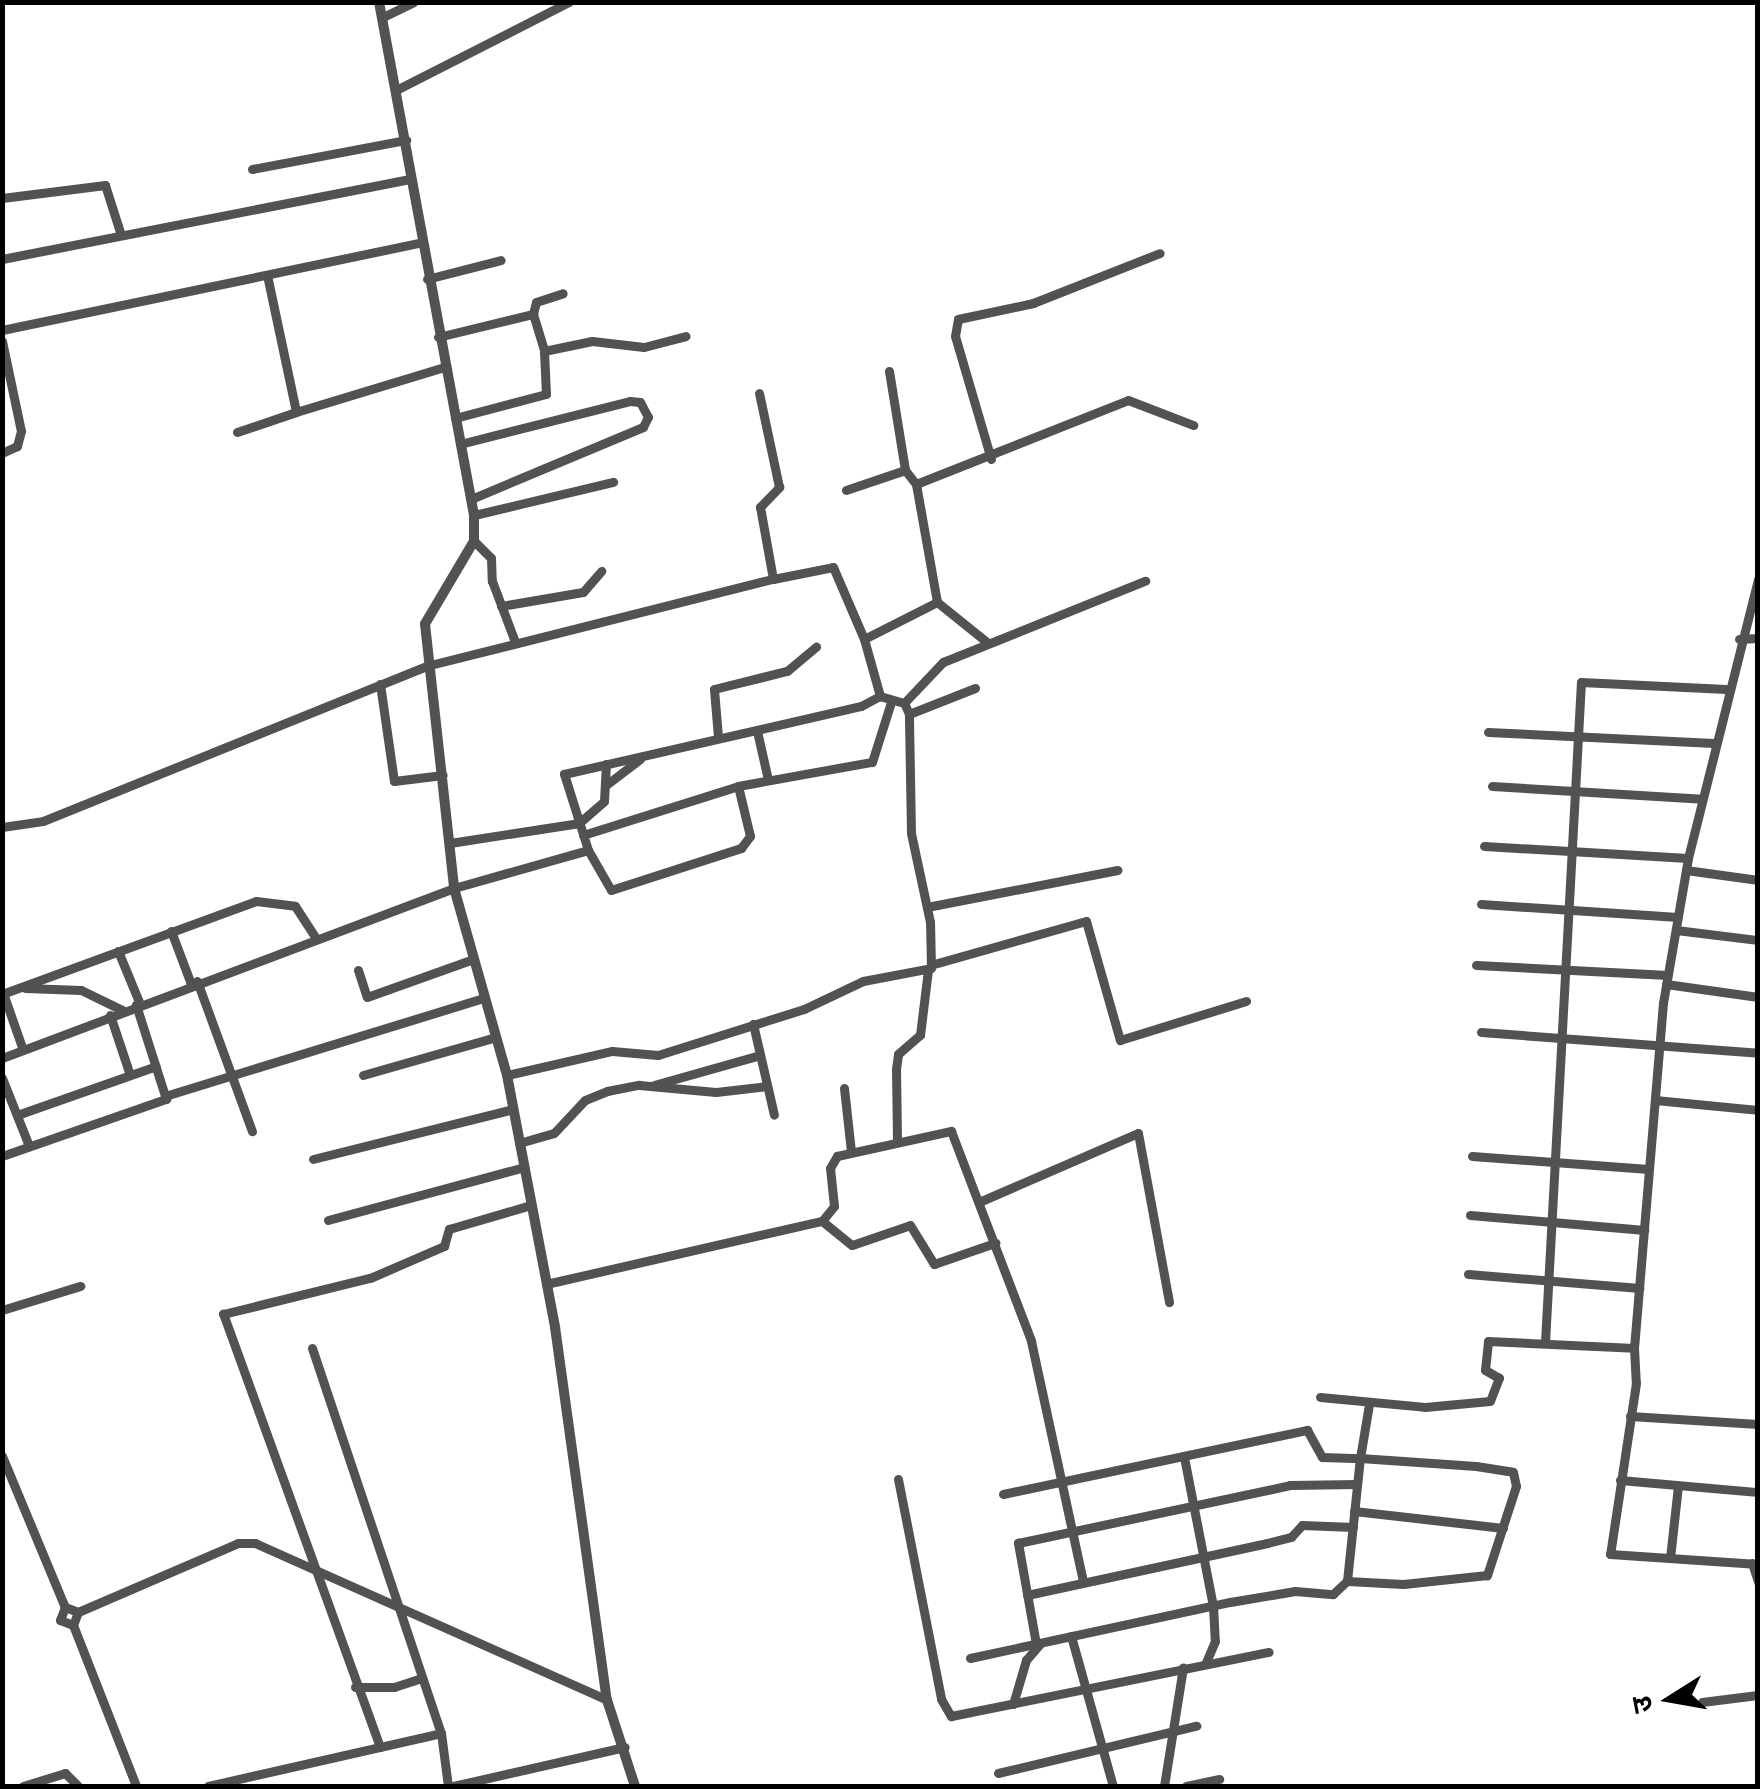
<!DOCTYPE html>
<html>
<head>
<meta charset="utf-8">
<style>
  body { margin:0 }
  #map { position:relative; width:1760px; height:1789px; overflow:hidden; background:#fff; font-family:Barlow,"Noto Sans Devanagari",sans-serif }
  div>[style] { position:absolute }
  [style*='--x'] { left:calc(var(--x)*1px); top:calc(var(--y)*1px); width:calc(var(--w)*1px); rotate:calc(var(--a)*1deg) }
  .minor>* { height:9px; margin:-4.5px; padding:0 4.5px; transform-origin:4.5px; border-radius:4.5px; background:#525252 }
  .tertiary>* { height:10px; margin:-5px; padding:0 5px; transform-origin:5px; border-radius:5px; background:#525252 }
  span { translate:-50% -50%; white-space:nowrap; text-align:center; line-height:1.15; -webkit-text-stroke:9px #fff; paint-order:stroke }
  .frame { position:absolute; inset:0; border:5px solid #000; pointer-events:none }
  .north { position:absolute; left:1620px; top:1649px; width:100px; height:100px; -webkit-text-stroke:8px #fff; paint-order:stroke; rotate:259deg; font-size:28px; font-weight:700; line-height:40px; text-align:center; color:#000 }
  .north::after { content:''; display:block; margin:auto; width:35px; height:45px; background:#000; clip-path:polygon(50% 0,100% 100%,50% 72%,0 100%) }
</style>
</head>
<body>
<div id="map">
  <div class="minor">
    <div style="--x:383;--y:17;--w:34;--a:-26"></div>
    <div style="--x:398;--y:89;--w:192;--a:-27"></div>
    <div style="--x:252;--y:169;--w:157;--a:-10.7"></div>
    <div style="--x:2;--y:198;--w:104;--a:-7.2"></div>
    <div style="--x:105;--y:185;--w:52;--a:72.3"></div>
    <div style="--x:2;--y:259;--w:417;--a:-11.1"></div>
    <div style="--x:267;--y:275;--w:140;--a:78"></div>
    <div style="--x:296;--y:412;--w:155;--a:-16.9"></div>
    <div style="--x:427;--y:279;--w:76;--a:-14.4"></div>
    <div style="--x:533;--y:314;--w:12;--a:-76"></div>
    <div style="--x:536;--y:302;--w:28;--a:-18"></div>
    <div style="--x:2;--y:330;--w:426;--a:-11.8"></div>
    <div style="--x:438;--y:337;--w:98;--a:-13.6"></div>
    <div style="--x:533;--y:314;--w:39;--a:73"></div>
    <div style="--x:2;--y:341;--w:92;--a:78.1"></div>
    <div style="--x:21;--y:431;--w:16;--a:105"></div>
    <div style="--x:17;--y:446;--w:17;--a:155"></div>
    <div style="--x:889;--y:371;--w:100;--a:80.8"></div>
    <div style="--x:455;--y:418;--w:94;--a:-14.8"></div>
    <div style="--x:546;--y:394;--w:43;--a:-92.7"></div>
    <div style="--x:544;--y:351;--w:49;--a:-11.8"></div>
    <div style="--x:592;--y:341;--w:52;--a:6.6"></div>
    <div style="--x:644;--y:347;--w:43;--a:-14.7"></div>
    <div style="--x:237;--y:432;--w:62;--a:-18.7"></div>
    <div style="--x:460;--y:444;--w:175;--a:-14.2"></div>
    <div style="--x:630;--y:401;--w:10;--a:6"></div>
    <div style="--x:640;--y:402;--w:17;--a:62"></div>
    <div style="--x:648;--y:417;--w:11;--a:117"></div>
    <div style="--x:643;--y:427;--w:186;--a:157.3"></div>
    <div style="--x:991;--y:459;--w:128;--a:-106.3"></div>
    <div style="--x:955;--y:336;--w:17;--a:-80"></div>
    <div style="--x:958;--y:319;--w:77;--a:-12"></div>
    <div style="--x:1033;--y:303;--w:136;--a:-21.5"></div>
    <div style="--x:846;--y:490;--w:62;--a:-18.7"></div>
    <div style="--x:905;--y:470;--w:18;--a:52"></div>
    <div style="--x:474;--y:515;--w:143;--a:-13.4"></div>
    <div style="--x:474;--y:541;--w:24;--a:45"></div>
    <div style="--x:491;--y:558;--w:23;--a:88"></div>
    <div style="--x:492;--y:581;--w:65;--a:69.3"></div>
    <div style="--x:773;--y:579;--w:61;--a:-11.3"></div>
    <div style="--x:833;--y:567;--w:78;--a:66.7"></div>
    <div style="--x:937;--y:602;--w:65;--a:38.8"></div>
    <div style="--x:501;--y:606;--w:83;--a:-9.7"></div>
    <div style="--x:583;--y:592;--w:28;--a:-49"></div>
    <div style="--x:1739;--y:639;--w:19;--a:-3"></div>
    <div style="--x:380;--y:684;--w:98;--a:81.8"></div>
    <div style="--x:394;--y:781;--w:49;--a:-7"></div>
    <div style="--x:904;--y:703;--w:57;--a:-46.4"></div>
    <div style="--x:943;--y:662;--w:218;--a:-21.9"></div>
    <div style="--x:909;--y:714;--w:71;--a:-21.5"></div>
    <div style="--x:757;--y:731;--w:50;--a:77.3"></div>
    <div style="--x:1488;--y:732;--w:226;--a:2.8"></div>
    <div style="--x:718;--y:737;--w:48;--a:-94.8"></div>
    <div style="--x:714;--y:689;--w:75;--a:-13.9"></div>
    <div style="--x:787;--y:671;--w:38;--a:-40"></div>
    <div style="--x:606;--y:785;--w:43;--a:-37.4"></div>
    <div style="--x:1492;--y:786;--w:210;--a:3.5"></div>
    <div style="--x:2;--y:827;--w:41;--a:-8.3"></div>
    <div style="--x:43;--y:821;--w:417;--a:-22"></div>
    <div style="--x:430;--y:665;--w:354;--a:-14.1"></div>
    <div style="--x:773;--y:579;--w:73;--a:-100.2"></div>
    <div style="--x:760;--y:507;--w:28;--a:-46"></div>
    <div style="--x:779;--y:487;--w:96;--a:-102"></div>
    <div style="--x:583;--y:835;--w:163;--a:-17.5"></div>
    <div style="--x:738;--y:786;--w:136;--a:-10.2"></div>
    <div style="--x:872;--y:762;--w:63;--a:-72.4"></div>
    <div style="--x:450;--y:843;--w:131;--a:-8.8"></div>
    <div style="--x:579;--y:823;--w:33;--a:-41"></div>
    <div style="--x:604;--y:801;--w:37;--a:-87"></div>
    <div style="--x:1484;--y:846;--w:204;--a:3.4"></div>
    <div style="--x:588;--y:850;--w:46;--a:60.1"></div>
    <div style="--x:611;--y:890;--w:137;--a:-17.9"></div>
    <div style="--x:741;--y:848;--w:15;--a:-53"></div>
    <div style="--x:750;--y:836;--w:51;--a:-103.5"></div>
    <div style="--x:1686;--y:870;--w:73;--a:7.9"></div>
    <div style="--x:1481;--y:904;--w:197;--a:3.8"></div>
    <div style="--x:927;--y:907;--w:194;--a:-11"></div>
    <div style="--x:1676;--y:930;--w:83;--a:7"></div>
    <div style="--x:171;--y:931;--w:57;--a:69.3"></div>
    <div style="--x:118;--y:951;--w:57;--a:67.5"></div>
    <div style="--x:934;--y:964;--w:158;--a:-15.8"></div>
    <div style="--x:1086;--y:921;--w:124;--a:74.1"></div>
    <div style="--x:1120;--y:1040;--w:132;--a:-17.2"></div>
    <div style="--x:1476;--y:965;--w:192;--a:3"></div>
    <div style="--x:358;--y:970;--w:28;--a:72"></div>
    <div style="--x:367;--y:997;--w:110;--a:-19.6"></div>
    <div style="--x:197;--y:981;--w:160;--a:69.9"></div>
    <div style="--x:1666;--y:984;--w:93;--a:8"></div>
    <div style="--x:25;--y:988;--w:56;--a:2"></div>
    <div style="--x:81;--y:990;--w:46;--a:26"></div>
    <div style="--x:3;--y:993;--w:60;--a:70.7"></div>
    <div style="--x:2;--y:994;--w:270;--a:-20.1"></div>
    <div style="--x:256;--y:901;--w:39;--a:7"></div>
    <div style="--x:295;--y:906;--w:38;--a:57"></div>
    <div style="--x:110;--y:1015;--w:63;--a:71.6"></div>
    <div style="--x:753;--y:1024;--w:93;--a:77"></div>
    <div style="--x:1481;--y:1032;--w:278;--a:4.3"></div>
    <div style="--x:2;--y:1058;--w:483;--a:-20.6"></div>
    <div style="--x:454;--y:888;--w:139;--a:-15.8"></div>
    <div style="--x:588;--y:850;--w:80;--a:-107.5"></div>
    <div style="--x:564;--y:774;--w:305;--a:-12.9"></div>
    <div style="--x:861;--y:706;--w:21;--a:-28"></div>
    <div style="--x:363;--y:1075;--w:138;--a:-15.9"></div>
    <div style="--x:507;--y:1075;--w:108;--a:-12.9"></div>
    <div style="--x:612;--y:1051;--w:46;--a:5"></div>
    <div style="--x:658;--y:1055;--w:153;--a:-17.5"></div>
    <div style="--x:804;--y:1009;--w:65;--a:-25.4"></div>
    <div style="--x:863;--y:981;--w:69;--a:-10.8"></div>
    <div style="--x:931;--y:968;--w:46;--a:-91.2"></div>
    <div style="--x:930;--y:922;--w:91;--a:-102.1"></div>
    <div style="--x:911;--y:833;--w:119;--a:-91"></div>
    <div style="--x:909;--y:714;--w:12;--a:-114"></div>
    <div style="--x:904;--y:703;--w:25;--a:-164"></div>
    <div style="--x:880;--y:696;--w:59;--a:-105.7"></div>
    <div style="--x:864;--y:639;--w:82;--a:-26.9"></div>
    <div style="--x:937;--y:602;--w:120;--a:-100.1"></div>
    <div style="--x:916;--y:484;--w:228;--a:-21.6"></div>
    <div style="--x:1128;--y:400;--w:70;--a:21"></div>
    <div style="--x:2;--y:1078;--w:73;--a:68.3"></div>
    <div style="--x:654;--y:1085;--w:110;--a:-15.8"></div>
    <div style="--x:844;--y:1088;--w:63;--a:83.7"></div>
    <div style="--x:165;--y:1096;--w:334;--a:-17.1"></div>
    <div style="--x:1655;--y:1100;--w:103;--a:5.5"></div>
    <div style="--x:17;--y:1115;--w:147;--a:-19.4"></div>
    <div style="--x:897;--y:1140;--w:71;--a:-90.8"></div>
    <div style="--x:896;--y:1069;--w:15;--a:-82"></div>
    <div style="--x:898;--y:1054;--w:29;--a:-41"></div>
    <div style="--x:920;--y:1035;--w:65;--a:-83"></div>
    <div style="--x:519;--y:1143;--w:36;--a:-16"></div>
    <div style="--x:554;--y:1133;--w:45;--a:-46.8"></div>
    <div style="--x:585;--y:1100;--w:24;--a:-22"></div>
    <div style="--x:607;--y:1091;--w:33;--a:-11"></div>
    <div style="--x:639;--y:1085;--w:77;--a:5.2"></div>
    <div style="--x:716;--y:1092;--w:51;--a:-6.7"></div>
    <div style="--x:2;--y:1156;--w:174;--a:-19.2"></div>
    <div style="--x:166;--y:1099;--w:99;--a:-107.7"></div>
    <div style="--x:1472;--y:1156;--w:177;--a:4.2"></div>
    <div style="--x:313;--y:1159;--w:206;--a:-14"></div>
    <div style="--x:979;--y:1202;--w:173;--a:-23.5"></div>
    <div style="--x:1138;--y:1133;--w:172;--a:79.6"></div>
    <div style="--x:1470;--y:1215;--w:175;--a:4.9"></div>
    <div style="--x:328;--y:1220;--w:203;--a:-15.1"></div>
    <div style="--x:822;--y:1221;--w:38;--a:39"></div>
    <div style="--x:852;--y:1245;--w:61;--a:-19"></div>
    <div style="--x:910;--y:1225;--w:46;--a:58.4"></div>
    <div style="--x:934;--y:1264;--w:65;--a:-19"></div>
    <div style="--x:1468;--y:1274;--w:172;--a:4.7"></div>
    <div style="--x:546;--y:1284;--w:283;--a:-12.9"></div>
    <div style="--x:822;--y:1221;--w:19;--a:-51"></div>
    <div style="--x:834;--y:1206;--w:38;--a:-96"></div>
    <div style="--x:830;--y:1168;--w:14;--a:-60"></div>
    <div style="--x:837;--y:1156;--w:117;--a:-12.4"></div>
    <div style="--x:951;--y:1131;--w:225;--a:69.1"></div>
    <div style="--x:1031;--y:1341;--w:247;--a:77.8"></div>
    <div style="--x:2;--y:1310;--w:82;--a:-17.1"></div>
    <div style="--x:1545;--y:1342;--w:661;--a:-86.88"></div>
    <div style="--x:1581;--y:682;--w:145;--a:2.8"></div>
    <div style="--x:312;--y:1348;--w:406;--a:71.5"></div>
    <div style="--x:441;--y:1733;--w:53;--a:82.5"></div>
    <div style="--x:1634;--y:1348;--w:346;--a:-85.2"></div>
    <div style="--x:1663;--y:1003;--w:147;--a:-80.2"></div>
    <div style="--x:1688;--y:858;--w:288;--a:-75.9"></div>
    <div style="--x:1320;--y:1397;--w:105;--a:5.4"></div>
    <div style="--x:1425;--y:1407;--w:65;--a:-5.3"></div>
    <div style="--x:1490;--y:1401;--w:25;--a:-69"></div>
    <div style="--x:1499;--y:1378;--w:16;--a:-150"></div>
    <div style="--x:1485;--y:1370;--w:29;--a:-84"></div>
    <div style="--x:1488;--y:1341;--w:146;--a:2.7"></div>
    <div style="--x:1634;--y:1348;--w:35;--a:87"></div>
    <div style="--x:1636;--y:1383;--w:173;--a:98.6"></div>
    <div style="--x:1610;--y:1554;--w:148;--a:3.9"></div>
    <div style="--x:1630;--y:1416;--w:128;--a:3.6"></div>
    <div style="--x:2;--y:1456;--w:164;--a:67.4"></div>
    <div style="--x:65;--y:1607;--w:14;--a:111"></div>
    <div style="--x:60;--y:1620;--w:14;--a:21"></div>
    <div style="--x:1184;--y:1457;--w:152;--a:79"></div>
    <div style="--x:1213;--y:1606;--w:35;--a:87"></div>
    <div style="--x:1215;--y:1641;--w:25;--a:113"></div>
    <div style="--x:898;--y:1479;--w:224;--a:78.9"></div>
    <div style="--x:941;--y:1699;--w:20;--a:60"></div>
    <div style="--x:951;--y:1716;--w:324;--a:-11.4"></div>
    <div style="--x:1620;--y:1480;--w:139;--a:5"></div>
    <div style="--x:1003;--y:1494;--w:311;--a:-11.9"></div>
    <div style="--x:1307;--y:1430;--w:31;--a:61"></div>
    <div style="--x:1322;--y:1457;--w:38;--a:2"></div>
    <div style="--x:1360;--y:1458;--w:116;--a:3.9"></div>
    <div style="--x:1476;--y:1466;--w:37;--a:9"></div>
    <div style="--x:1513;--y:1472;--w:14;--a:78"></div>
    <div style="--x:1516;--y:1486;--w:94;--a:108"></div>
    <div style="--x:1487;--y:1575;--w:84;--a:173.9"></div>
    <div style="--x:1403;--y:1584;--w:56;--a:-176.9"></div>
    <div style="--x:1347;--y:1581;--w:124;--a:-84"></div>
    <div style="--x:1360;--y:1458;--w:55;--a:-80.5"></div>
    <div style="--x:1354;--y:1511;--w:150;--a:6.5"></div>
    <div style="--x:1670;--y:1558;--w:73;--a:-83.7"></div>
    <div style="--x:1752;--y:1563;--w:20;--a:72"></div>
    <div style="--x:1027;--y:1595;--w:246;--a:-12.2"></div>
    <div style="--x:1267;--y:1543;--w:25;--a:-14"></div>
    <div style="--x:1291;--y:1537;--w:16;--a:-47"></div>
    <div style="--x:1302;--y:1525;--w:51;--a:2.2"></div>
    <div style="--x:65;--y:1607;--w:14;--a:21"></div>
    <div style="--x:78;--y:1612;--w:14;--a:111"></div>
    <div style="--x:73;--y:1625;--w:173;--a:68.6"></div>
    <div style="--x:78;--y:1612;--w:174;--a:-23.3"></div>
    <div style="--x:238;--y:1543;--w:17;--a:0"></div>
    <div style="--x:255;--y:1543;--w:385;--a:24"></div>
    <div style="--x:1071;--y:1636;--w:156;--a:74.4"></div>
    <div style="--x:1036;--y:1644;--w:103;--a:-100.1"></div>
    <div style="--x:1018;--y:1543;--w:278;--a:-12"></div>
    <div style="--x:1290;--y:1485;--w:67;--a:-0.9"></div>
    <div style="--x:970;--y:1658;--w:266;--a:-12.2"></div>
    <div style="--x:1230;--y:1602;--w:66;--a:-9.6"></div>
    <div style="--x:1295;--y:1591;--w:38;--a:5"></div>
    <div style="--x:1333;--y:1594;--w:19;--a:-43"></div>
    <div style="--x:355;--y:1687;--w:39;--a:0"></div>
    <div style="--x:394;--y:1687;--w:29;--a:-18"></div>
    <div style="--x:1702;--y:1702;--w:56;--a:-7.1"></div>
    <div style="--x:1013;--y:1704;--w:46;--a:-73.5"></div>
    <div style="--x:1026;--y:1660;--w:21;--a:-49"></div>
    <div style="--x:380;--y:1747;--w:461;--a:-109.9"></div>
    <div style="--x:223;--y:1314;--w:151;--a:-13.8"></div>
    <div style="--x:370;--y:1278;--w:81;--a:-23.4"></div>
    <div style="--x:444;--y:1246;--w:18;--a:-74"></div>
    <div style="--x:449;--y:1229;--w:85;--a:-16.3"></div>
    <div style="--x:998;--y:1773;--w:204;--a:-13.4"></div>
    <div style="--x:23;--y:1786;--w:44;--a:-17.2"></div>
    <div style="--x:65;--y:1773;--w:18;--a:45"></div>
    <div style="--x:208;--y:1786;--w:239;--a:-12.8"></div>
    <div style="--x:453;--y:1786;--w:176;--a:-12.8"></div>
    <div style="--x:1164;--y:1786;--w:120;--a:-80.9"></div>
    <div style="--x:1186;--y:1786;--w:34;--a:-12"></div>
  </div>
  <div class="tertiary">
    <div style="--x:379;--y:2;--w:522;--a:79.51"></div>
    <div style="--x:474;--y:515;--w:26;--a:90"></div>
    <div style="--x:474;--y:541;--w:96;--a:120.6"></div>
    <div style="--x:425;--y:624;--w:266;--a:83.7"></div>
    <div style="--x:454;--y:888;--w:194;--a:74.2"></div>
    <div style="--x:507;--y:1075;--w:257;--a:79.2"></div>
    <div style="--x:555;--y:1327;--w:377;--a:82.1"></div>
    <div style="--x:607;--y:1700;--w:90;--a:72"></div>
  </div>
  <div class="frame"></div>
  <div class="north">उ</div>
</div>
</body>
</html>
